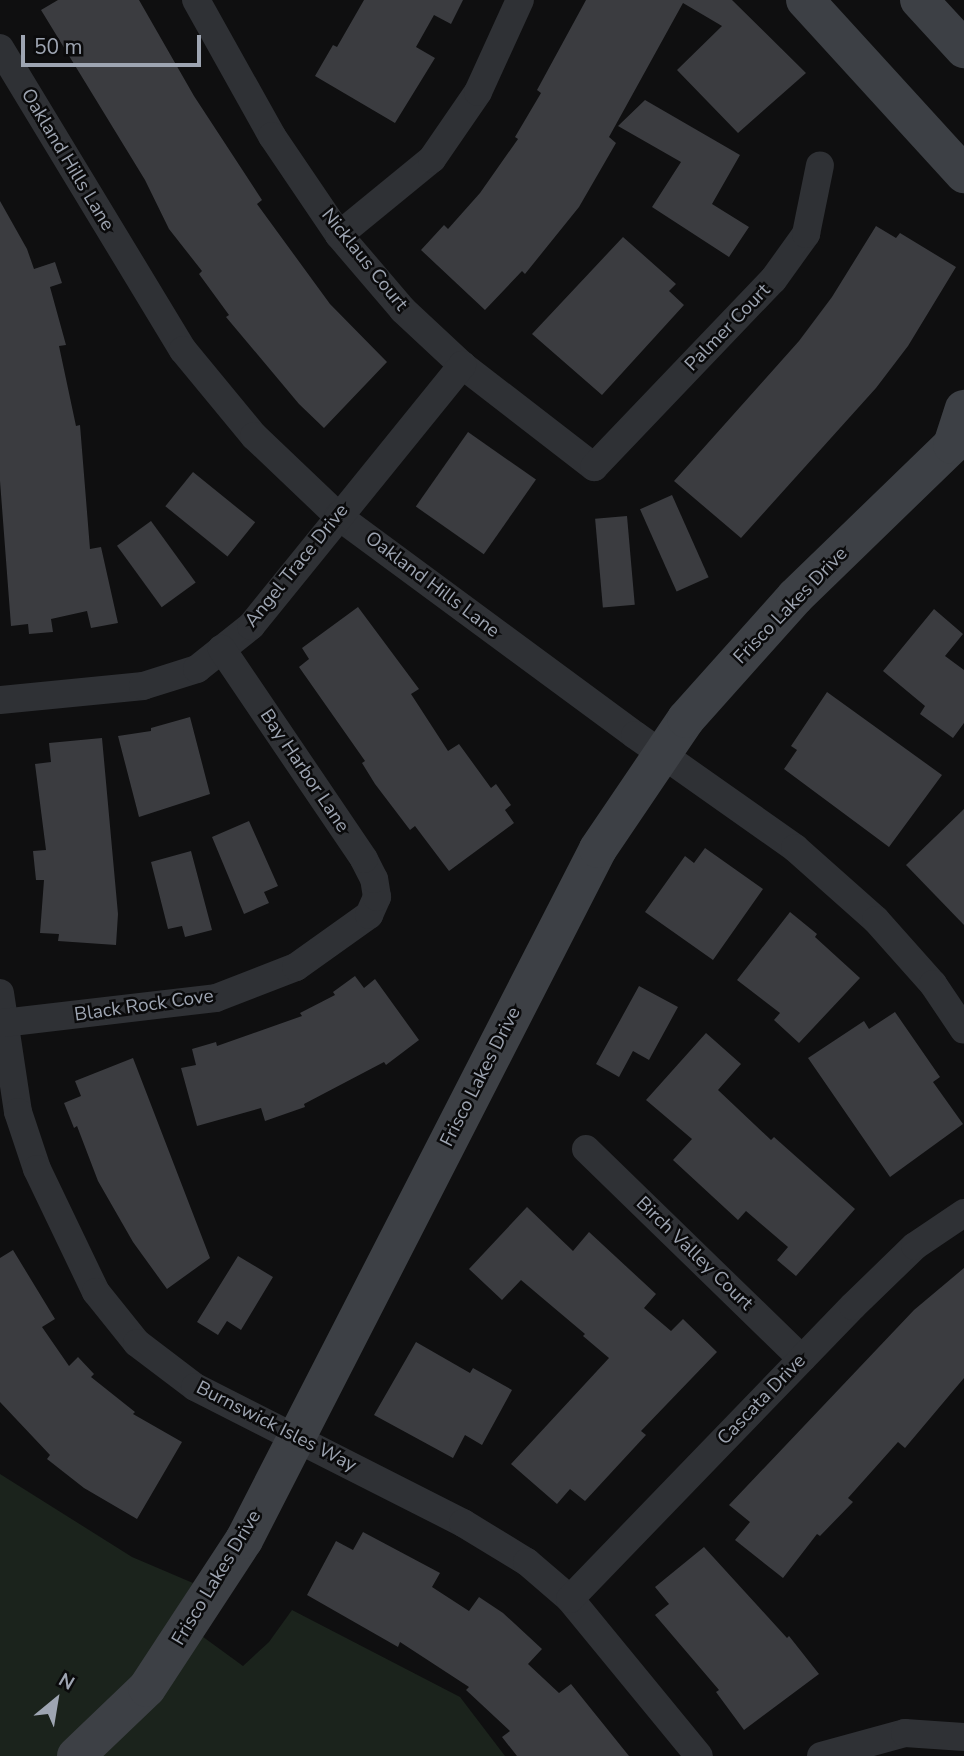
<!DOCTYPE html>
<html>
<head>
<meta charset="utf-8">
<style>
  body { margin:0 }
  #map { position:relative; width:964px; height:1756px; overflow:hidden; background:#0f0f10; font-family:"Nunito Sans",sans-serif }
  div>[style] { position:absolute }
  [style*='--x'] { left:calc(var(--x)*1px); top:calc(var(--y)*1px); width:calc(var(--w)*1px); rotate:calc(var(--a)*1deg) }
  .green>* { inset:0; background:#1b231c }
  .building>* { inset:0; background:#3b3c40; transform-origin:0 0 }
  .street>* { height:28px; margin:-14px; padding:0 14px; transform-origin:14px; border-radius:14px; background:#2f3135 }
  .secondary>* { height:38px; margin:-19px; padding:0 19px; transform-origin:19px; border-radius:19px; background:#3d4045 }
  span { translate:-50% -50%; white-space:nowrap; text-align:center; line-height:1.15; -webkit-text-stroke:5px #0a0a0b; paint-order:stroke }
  .street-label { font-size:19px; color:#9ea5b2 }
  .north { position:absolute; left:21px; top:1665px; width:70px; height:70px; -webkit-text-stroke:5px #0a0a0b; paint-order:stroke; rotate:30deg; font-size:19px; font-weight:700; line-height:28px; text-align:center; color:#9ea5b2 }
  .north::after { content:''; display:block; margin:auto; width:24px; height:32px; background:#9ea5b2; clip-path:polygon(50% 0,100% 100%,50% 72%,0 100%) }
  .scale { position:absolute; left:21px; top:35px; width:180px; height:32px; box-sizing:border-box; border:4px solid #9ea5b2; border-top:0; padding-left:9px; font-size:21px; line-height:24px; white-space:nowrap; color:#9ea5b2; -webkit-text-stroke:5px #0a0a0b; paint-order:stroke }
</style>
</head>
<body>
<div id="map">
  <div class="green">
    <div style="clip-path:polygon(0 1474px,132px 1557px,193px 1583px,173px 1615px,243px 1666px,269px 1642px,292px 1610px,460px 1697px,505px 1756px,0 1756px)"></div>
  </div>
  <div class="building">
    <div style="clip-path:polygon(58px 0,139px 0,194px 96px,262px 200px,257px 204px,330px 304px,387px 362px,324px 428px,299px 404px,226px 317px,229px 315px,199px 274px,202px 271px,169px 229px,145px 180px,41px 10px)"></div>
    <div style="clip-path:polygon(364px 0,463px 0,451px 24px,434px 15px,416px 47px,435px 58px,395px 123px,315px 76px,333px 45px,337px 47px)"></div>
    <div style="clip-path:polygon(586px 0,732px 0,806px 73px,738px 133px,677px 70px,722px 26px,683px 3px,609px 137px,616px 143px,579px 207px,525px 274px,522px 271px,485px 310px,421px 250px,444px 225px,448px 229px,480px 193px,518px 139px,515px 137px,541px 93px,537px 90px)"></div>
    <div style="clip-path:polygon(645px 100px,740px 155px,712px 204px,749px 227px,729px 257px,652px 207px,681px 162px,618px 126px)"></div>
    <div style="clip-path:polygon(0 201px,27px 249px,34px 269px,55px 262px,62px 283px,50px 287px,66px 345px,59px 346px,76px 426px,80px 425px,90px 549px,101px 547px,118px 623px,91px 628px,87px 611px,51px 619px,53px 632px,29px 634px,28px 624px,11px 626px,0 481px)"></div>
    <div style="clip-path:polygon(876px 226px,896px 238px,900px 233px,956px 267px,908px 346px,876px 388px,741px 538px,674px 481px,799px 341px,832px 297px)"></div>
    <div style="clip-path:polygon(623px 237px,676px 284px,669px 291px,684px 305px,602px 395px,532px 334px)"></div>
    <div style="left:468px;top:432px;width:83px;height:91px;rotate:35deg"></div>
    <div style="left:193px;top:472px;width:80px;height:44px;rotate:39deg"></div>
    <div style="left:672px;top:495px;width:90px;height:35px;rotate:66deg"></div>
    <div style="left:627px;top:516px;width:89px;height:32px;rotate:85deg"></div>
    <div style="left:151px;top:521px;width:76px;height:42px;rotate:54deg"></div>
    <div style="clip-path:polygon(358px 607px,419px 689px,411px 694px,448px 751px,459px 744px,491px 788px,496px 784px,511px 805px,505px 810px,514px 823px,449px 871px,415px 826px,410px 830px,375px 784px,362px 763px,365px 761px,299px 667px,309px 659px,302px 648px)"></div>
    <div style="clip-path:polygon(934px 609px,963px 634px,945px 656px,964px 670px,964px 723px,953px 738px,920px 714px,925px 706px,883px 671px)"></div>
    <div style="clip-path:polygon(827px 692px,942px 775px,889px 847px,784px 769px,797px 750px,791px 746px)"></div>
    <div style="clip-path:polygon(190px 717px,210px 794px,139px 817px,118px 736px,151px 731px,151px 728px)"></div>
    <div style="clip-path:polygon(102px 738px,118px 914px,116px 945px,58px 941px,59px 934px,40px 933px,44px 880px,36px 880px,33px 851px,46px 850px,35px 764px,51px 762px,49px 743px)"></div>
    <div style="clip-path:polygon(964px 809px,964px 925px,906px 865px)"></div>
    <div style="clip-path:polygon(249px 821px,278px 886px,264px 892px,269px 903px,244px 914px,212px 837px)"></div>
    <div style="clip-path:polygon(705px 848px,763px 889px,713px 960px,645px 912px,685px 856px,694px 863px)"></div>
    <div style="clip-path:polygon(191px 851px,212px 930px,185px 937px,182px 926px,168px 929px,151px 862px)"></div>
    <div style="clip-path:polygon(790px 912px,817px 934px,815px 937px,860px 978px,799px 1043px,774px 1020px,780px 1013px,737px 980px)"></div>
    <div style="clip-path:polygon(355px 976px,364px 988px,375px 979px,419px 1040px,386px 1065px,384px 1062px,304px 1104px,305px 1107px,265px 1121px,261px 1108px,197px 1126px,181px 1068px,196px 1065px,192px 1049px,216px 1042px,217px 1046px,302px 1016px,300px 1013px,335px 995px,333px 992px)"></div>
    <div style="clip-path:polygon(639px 986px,678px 1007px,649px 1060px,633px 1051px,619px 1077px,596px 1064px)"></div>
    <div style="clip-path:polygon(895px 1012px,940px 1077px,933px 1082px,963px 1124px,890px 1177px,808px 1058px,864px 1021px,869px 1029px)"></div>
    <div style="clip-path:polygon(706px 1033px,741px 1064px,718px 1090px,771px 1140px,774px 1137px,855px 1209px,796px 1276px,777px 1260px,788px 1247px,746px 1211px,738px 1220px,673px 1160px,692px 1139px,646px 1100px)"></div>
    <div style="clip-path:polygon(133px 1058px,210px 1258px,167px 1289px,133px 1242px,98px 1181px,77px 1126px,74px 1128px,64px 1103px,81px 1096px,75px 1081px)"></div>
    <div style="clip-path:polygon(527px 1207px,573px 1251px,589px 1232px,656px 1294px,644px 1308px,671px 1331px,683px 1319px,717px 1352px,641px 1431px,646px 1435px,585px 1501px,570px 1489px,557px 1504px,511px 1464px,609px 1358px,583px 1336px,585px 1334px,521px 1280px,502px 1300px,469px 1269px)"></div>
    <div style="clip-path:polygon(13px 1250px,55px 1319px,42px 1327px,69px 1366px,78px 1357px,94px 1374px,91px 1377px,135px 1412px,133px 1414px,182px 1442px,137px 1519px,84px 1488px,47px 1459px,50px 1455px,0 1402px,0 1258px)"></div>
    <div style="clip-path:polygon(238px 1256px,273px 1277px,241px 1330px,227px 1321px,218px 1335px,197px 1322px)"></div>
    <div style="clip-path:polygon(964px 1268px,964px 1378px,905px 1448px,898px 1442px,848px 1498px,853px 1502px,820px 1536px,817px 1534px,783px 1578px,735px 1540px,750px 1522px,729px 1505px,914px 1310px)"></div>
    <div style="clip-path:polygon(416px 1342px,470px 1373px,473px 1368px,512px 1390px,482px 1445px,465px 1435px,453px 1458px,374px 1415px)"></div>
    <div style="clip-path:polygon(363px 1532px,440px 1573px,432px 1587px,469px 1611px,479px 1597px,503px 1613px,542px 1649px,528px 1664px,559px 1693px,571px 1684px,629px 1756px,517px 1756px,502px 1737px,510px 1731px,466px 1690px,469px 1687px,400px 1642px,398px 1647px,307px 1595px,336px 1541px,353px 1550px)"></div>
    <div style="clip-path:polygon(704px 1547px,787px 1638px,789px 1636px,819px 1674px,744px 1730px,716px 1692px,719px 1690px,655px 1615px,669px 1604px,655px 1587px)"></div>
  </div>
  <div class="street">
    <div style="--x:196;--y:0;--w:156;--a:60.8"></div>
    <div style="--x:272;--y:136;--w:120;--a:55.9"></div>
    <div style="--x:339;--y:235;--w:99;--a:49.5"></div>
    <div style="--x:403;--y:310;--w:81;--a:43"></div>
    <div style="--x:462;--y:365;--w:167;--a:37.7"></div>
    <div style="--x:594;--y:467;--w:259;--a:-46.3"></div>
    <div style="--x:773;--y:280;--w:57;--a:-54.3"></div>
    <div style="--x:806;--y:234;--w:70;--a:-78.5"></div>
    <div style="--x:0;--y:48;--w:353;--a:58.8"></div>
    <div style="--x:183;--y:350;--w:112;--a:50.5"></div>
    <div style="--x:254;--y:436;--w:116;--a:43.6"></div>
    <div style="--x:338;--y:516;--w:369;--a:36.4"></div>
    <div style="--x:635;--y:735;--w:196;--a:35.2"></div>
    <div style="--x:795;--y:848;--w:108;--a:41.6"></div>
    <div style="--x:876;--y:920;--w:86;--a:48.3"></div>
    <div style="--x:933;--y:984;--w:55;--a:56"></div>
    <div style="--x:339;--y:235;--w:120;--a:-39.3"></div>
    <div style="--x:432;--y:159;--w:81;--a:-55.5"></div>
    <div style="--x:478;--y:92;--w:101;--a:-65.5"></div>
    <div style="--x:0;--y:700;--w:144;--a:-5.6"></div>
    <div style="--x:143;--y:686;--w:57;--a:-17.5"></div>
    <div style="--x:197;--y:669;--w:69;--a:-38.5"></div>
    <div style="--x:251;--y:626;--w:336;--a:-51"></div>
    <div style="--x:0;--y:993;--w:120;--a:81.4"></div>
    <div style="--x:18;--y:1112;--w:60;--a:71.6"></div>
    <div style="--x:37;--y:1169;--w:136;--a:64.4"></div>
    <div style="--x:96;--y:1292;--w:65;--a:51.2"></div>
    <div style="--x:137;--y:1343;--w:73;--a:37.2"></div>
    <div style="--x:195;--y:1387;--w:301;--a:26.9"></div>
    <div style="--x:463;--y:1523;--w:75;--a:31.4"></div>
    <div style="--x:527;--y:1562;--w:57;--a:40.7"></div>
    <div style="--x:570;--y:1599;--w:203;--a:50.6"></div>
    <div style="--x:3;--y:1023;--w:214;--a:-6.7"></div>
    <div style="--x:216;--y:998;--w:86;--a:-21.2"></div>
    <div style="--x:296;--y:967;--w:90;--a:-35.5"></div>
    <div style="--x:369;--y:915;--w:20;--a:-66"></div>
    <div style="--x:377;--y:897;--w:18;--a:-99"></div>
    <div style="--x:374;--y:879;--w:22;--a:-117"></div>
    <div style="--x:364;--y:859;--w:254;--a:-124.1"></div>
    <div style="--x:586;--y:1149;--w:301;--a:44.2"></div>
    <div style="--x:570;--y:1599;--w:407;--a:-46"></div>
    <div style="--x:853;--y:1306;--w:86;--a:-44.1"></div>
    <div style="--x:915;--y:1246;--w:59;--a:-34"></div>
    <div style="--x:821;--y:1756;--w:87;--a:-15.3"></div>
    <div style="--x:905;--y:1733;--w:59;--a:3.9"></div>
  </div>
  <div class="secondary">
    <div style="--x:805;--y:0;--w:236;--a:47.6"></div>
    <div style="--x:919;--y:0;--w:67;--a:47.4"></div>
    <div style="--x:76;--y:1756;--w:98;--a:-43.8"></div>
    <div style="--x:147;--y:1688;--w:177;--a:-56.8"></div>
    <div style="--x:244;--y:1540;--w:776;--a:-62.87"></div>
    <div style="--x:598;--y:849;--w:157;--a:-55.9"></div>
    <div style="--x:686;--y:719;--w:164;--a:-48.2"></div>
    <div style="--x:795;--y:597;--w:219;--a:-44.1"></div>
    <div style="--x:952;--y:445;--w:38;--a:-72"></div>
  </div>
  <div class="street-label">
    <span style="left:67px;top:160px;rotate:59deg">Oakland Hills Lane</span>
    <span style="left:364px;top:260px;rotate:51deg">Nicklaus Court</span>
    <span style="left:728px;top:328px;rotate:-46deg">Palmer Court</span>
    <span style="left:297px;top:566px;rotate:-51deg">Angel Trace Drive</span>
    <span style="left:432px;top:585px;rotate:37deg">Oakland Hills Lane</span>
    <span style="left:791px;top:606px;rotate:-46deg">Frisco Lakes Drive</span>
    <span style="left:304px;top:771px;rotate:56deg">Bay Harbor Lane</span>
    <span style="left:144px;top:1006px;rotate:-8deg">Black Rock Cove</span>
    <span style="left:481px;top:1077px;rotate:-63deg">Frisco Lakes Drive</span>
    <span style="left:694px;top:1254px;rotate:44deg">Birch Valley Court</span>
    <span style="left:762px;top:1400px;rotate:-46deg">Cascata Drive</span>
    <span style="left:276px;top:1427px;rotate:27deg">Burnswick Isles Way</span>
    <span style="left:217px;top:1578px;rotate:-59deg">Frisco Lakes Drive</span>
  </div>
  <div class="north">N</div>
  <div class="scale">50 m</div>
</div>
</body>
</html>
